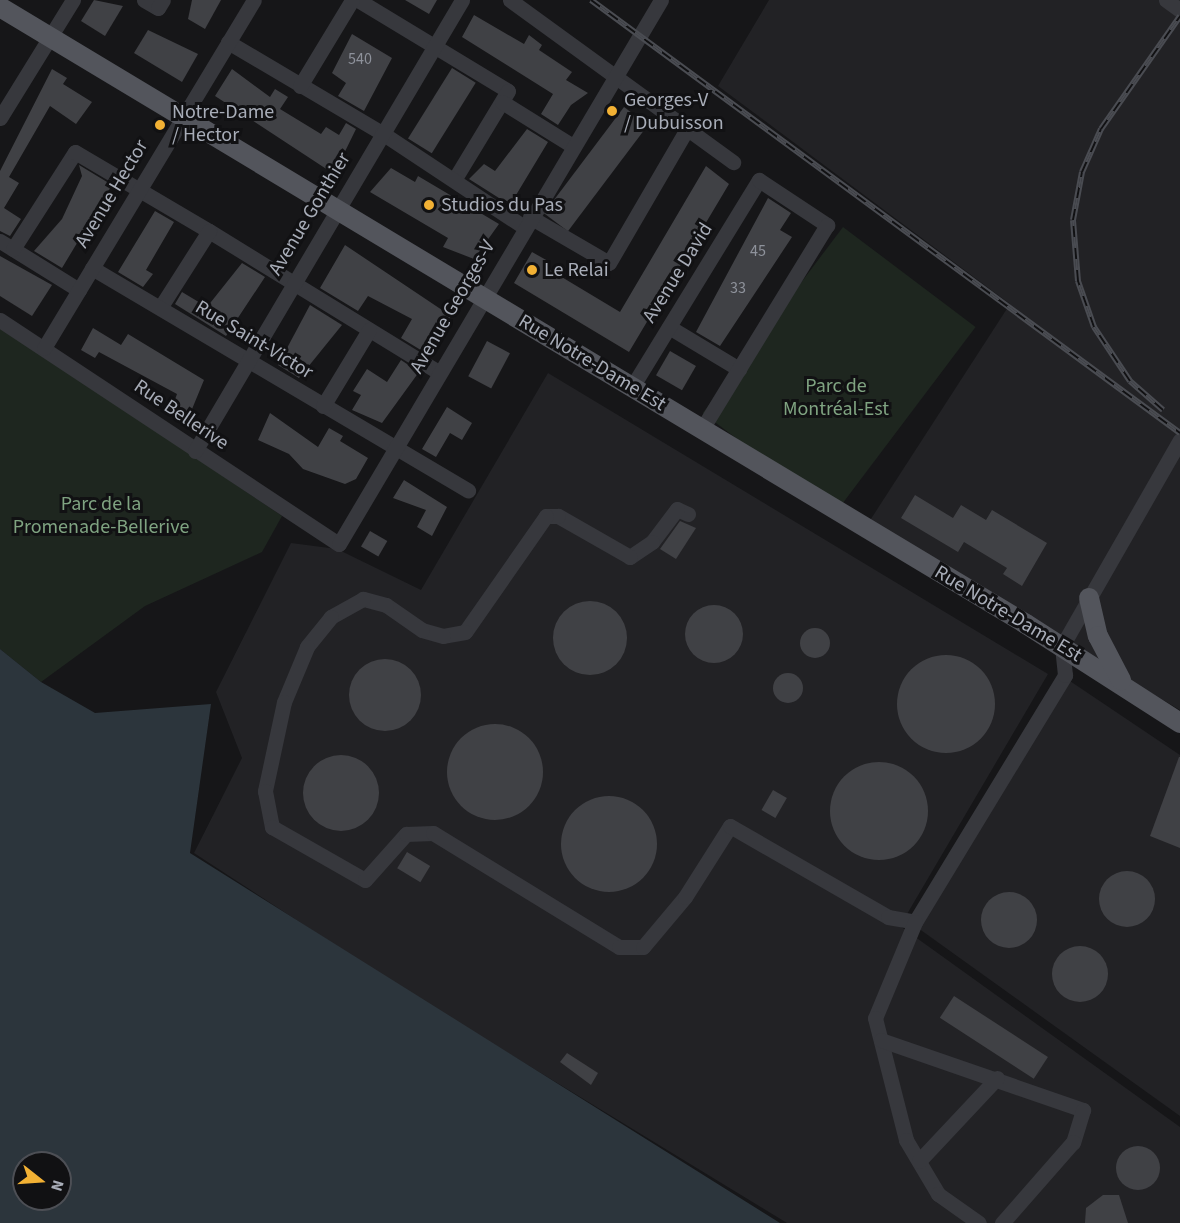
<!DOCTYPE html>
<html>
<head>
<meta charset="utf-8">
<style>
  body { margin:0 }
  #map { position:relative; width:1180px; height:1223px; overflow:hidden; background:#161618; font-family:"Source Sans 3",sans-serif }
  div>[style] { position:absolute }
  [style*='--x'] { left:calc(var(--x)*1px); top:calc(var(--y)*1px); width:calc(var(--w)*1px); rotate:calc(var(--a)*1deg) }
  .built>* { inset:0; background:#222225 }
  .green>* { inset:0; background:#1e261f; transform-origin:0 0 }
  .water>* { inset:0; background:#2c353c }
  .building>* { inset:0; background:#404145; transform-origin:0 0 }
  .round { border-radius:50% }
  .minor>* { height:15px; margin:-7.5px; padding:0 7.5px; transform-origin:7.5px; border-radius:7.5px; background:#37383d }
  .major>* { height:20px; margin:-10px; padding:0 10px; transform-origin:10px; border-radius:10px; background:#53555c }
  .rail>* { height:6px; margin-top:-3px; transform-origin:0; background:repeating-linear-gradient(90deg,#111113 0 11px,#4a4c52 0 22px); box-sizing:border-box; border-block:2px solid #4a4c52 }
  .dots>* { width:16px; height:16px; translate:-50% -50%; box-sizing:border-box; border:3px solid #111113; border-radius:50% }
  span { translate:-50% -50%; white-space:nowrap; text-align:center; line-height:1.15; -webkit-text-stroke:6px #111113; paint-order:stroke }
  .number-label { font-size:16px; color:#8e929b }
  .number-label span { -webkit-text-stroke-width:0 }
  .poi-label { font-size:20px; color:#a8adb8 }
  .left { translate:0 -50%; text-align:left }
  .street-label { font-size:20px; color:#a8adb8 }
  .park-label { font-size:20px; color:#7fa381 }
  .north { position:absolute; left:12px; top:1151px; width:60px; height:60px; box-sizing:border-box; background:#111113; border:2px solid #4d4f55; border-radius:50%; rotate:107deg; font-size:16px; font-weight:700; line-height:24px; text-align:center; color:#a8adb8 }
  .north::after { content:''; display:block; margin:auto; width:21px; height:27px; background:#f2b134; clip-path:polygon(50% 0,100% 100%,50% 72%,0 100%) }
</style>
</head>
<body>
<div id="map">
  <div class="built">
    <div style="clip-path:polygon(769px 0,1180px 0,1180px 710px,867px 525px,1010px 304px,718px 86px)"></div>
    <div style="clip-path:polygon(548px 373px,1048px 674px,900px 926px,1180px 1127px,1180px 1223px,787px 1223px,385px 978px,194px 853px,242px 758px,216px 692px,291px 543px,337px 549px,421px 590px)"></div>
    <div style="clip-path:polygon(1061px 675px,1180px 755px,1180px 1116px,911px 923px)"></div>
  </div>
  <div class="green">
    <div style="left:843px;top:227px;width:166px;height:233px;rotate:37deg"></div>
    <div style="clip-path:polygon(0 325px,282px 516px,262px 552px,145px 606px,41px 682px,0 649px)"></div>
  </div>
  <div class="water">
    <div style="clip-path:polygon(evenodd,0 649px,41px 682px,95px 713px,211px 704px,190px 853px,780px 1223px,0 1223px,0 649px,24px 1163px,60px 1163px,60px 1199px,24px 1199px,24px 1163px)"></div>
  </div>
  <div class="building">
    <div style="clip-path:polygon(94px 0,123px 6px,105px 36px,81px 21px)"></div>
    <div style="clip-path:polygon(192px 0,221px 0,205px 29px,188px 19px)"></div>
    <div style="clip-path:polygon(405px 0,437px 0,429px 14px)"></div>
    <div style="clip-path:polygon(474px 15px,524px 44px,529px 35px,542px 45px,539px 50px,572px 72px,566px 80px,588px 93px,571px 105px,558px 125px,541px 114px,553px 94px,462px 37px)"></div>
    <div style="clip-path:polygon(148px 30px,198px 54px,182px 82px,134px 53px)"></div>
    <div style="clip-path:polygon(352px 34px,392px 58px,364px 111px,338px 96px,346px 83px,332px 73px)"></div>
    <div style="left:452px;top:68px;width:28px;height:83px;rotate:32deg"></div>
    <div style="clip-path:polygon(52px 69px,67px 78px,63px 84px,92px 102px,76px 124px,50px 106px,9px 177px,19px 183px,4px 208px,21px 219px,10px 236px,0 231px,0 171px)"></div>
    <div style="clip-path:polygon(232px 69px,270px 97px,275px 89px,288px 97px,280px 109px,321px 134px,326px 127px,339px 135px,346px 123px,356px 129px,334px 174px,215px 96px)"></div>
    <div style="left:624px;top:107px;width:30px;height:133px;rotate:37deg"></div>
    <div style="clip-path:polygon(527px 129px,548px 142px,510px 205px,469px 179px,484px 164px,495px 171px)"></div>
    <div style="clip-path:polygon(79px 165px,112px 185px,62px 268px,34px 251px,62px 219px,82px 176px)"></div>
    <div style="clip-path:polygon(706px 166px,729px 184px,629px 352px,514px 283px,532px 252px,548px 261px,545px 267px,620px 312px)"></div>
    <div style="clip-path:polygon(391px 168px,415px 182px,418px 176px,499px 224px,474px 259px,443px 247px,448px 238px,370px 192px)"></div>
    <div style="clip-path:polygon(768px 198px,791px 213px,780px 230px,792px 237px,720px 346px,696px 332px)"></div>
    <div style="clip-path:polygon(155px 211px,174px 222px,146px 270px,153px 274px,143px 287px,118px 272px)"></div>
    <div style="clip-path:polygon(345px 245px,451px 316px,429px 355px,401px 338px,412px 319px,368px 296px,358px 311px,320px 288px)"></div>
    <div style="clip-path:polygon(0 256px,52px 285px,32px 316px,0 296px)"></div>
    <div style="clip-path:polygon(242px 263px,265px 277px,226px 336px,175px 304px,182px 292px,207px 307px)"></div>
    <div style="clip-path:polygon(310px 305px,342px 325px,299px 378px,278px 365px)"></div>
    <div style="clip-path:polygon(93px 328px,121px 345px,128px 334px,204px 380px,190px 414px,173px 405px,177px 394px,99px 352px,95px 358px,81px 350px)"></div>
    <div style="left:487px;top:341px;width:26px;height:40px;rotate:28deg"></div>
    <div style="left:670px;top:351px;width:30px;height:28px;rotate:30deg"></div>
    <div style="clip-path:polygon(401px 360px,419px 372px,382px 423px,352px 410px,361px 395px,353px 391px,367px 369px,387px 382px)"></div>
    <div style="clip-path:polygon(447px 407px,472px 423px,462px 440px,450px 433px,436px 457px,422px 449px)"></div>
    <div style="clip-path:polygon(270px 413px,318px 447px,329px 428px,343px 436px,340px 441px,368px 458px,356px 479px,345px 484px,303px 469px,289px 454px,258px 440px)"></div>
    <div style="clip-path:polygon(404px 480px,447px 507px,432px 536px,417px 527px,426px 510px,393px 498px)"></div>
    <div style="clip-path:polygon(915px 495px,953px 518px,961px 505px,986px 520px,992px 510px,1047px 543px,1022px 586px,1003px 574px,1007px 568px,964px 542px,958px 552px,901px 518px)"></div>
    <div style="clip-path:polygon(680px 521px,696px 528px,676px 559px,660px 549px)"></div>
    <div style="left:370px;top:531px;width:20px;height:18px;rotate:30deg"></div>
    <div class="round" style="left:553px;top:601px;width:74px;height:74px"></div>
    <div class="round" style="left:685px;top:605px;width:58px;height:58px"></div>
    <div class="round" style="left:800px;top:628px;width:30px;height:30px"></div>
    <div class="round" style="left:897px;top:655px;width:98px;height:98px"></div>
    <div class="round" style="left:349px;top:659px;width:72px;height:72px"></div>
    <div class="round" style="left:773px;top:673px;width:30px;height:30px"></div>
    <div class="round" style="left:447px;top:724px;width:96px;height:96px"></div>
    <div class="round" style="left:303px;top:755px;width:76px;height:76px"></div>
    <div style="clip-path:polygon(1179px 757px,1180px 757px,1180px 848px,1150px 836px)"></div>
    <div class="round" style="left:830px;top:762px;width:98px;height:98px"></div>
    <div style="left:773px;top:790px;width:16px;height:23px;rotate:30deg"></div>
    <div class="round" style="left:561px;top:796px;width:96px;height:96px"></div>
    <div style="left:407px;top:852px;width:27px;height:19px;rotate:31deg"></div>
    <div class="round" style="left:1099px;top:871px;width:56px;height:56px"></div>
    <div class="round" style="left:981px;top:892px;width:56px;height:56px"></div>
    <div class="round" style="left:1052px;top:946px;width:56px;height:56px"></div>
    <div style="left:954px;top:996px;width:112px;height:26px;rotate:33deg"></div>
    <div style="clip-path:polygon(567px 1053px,598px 1073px,591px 1085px,560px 1062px)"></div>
    <div class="round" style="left:1116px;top:1146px;width:44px;height:44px"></div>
    <div style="clip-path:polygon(1103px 1195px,1119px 1195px,1128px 1223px,1085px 1223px,1086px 1208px)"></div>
  </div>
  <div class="minor">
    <div style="--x:144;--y:0;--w:16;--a:30"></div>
    <div style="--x:158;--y:8;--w:9;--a:-58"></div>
    <div style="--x:358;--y:0;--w:175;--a:31.2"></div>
    <div style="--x:508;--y:91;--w:104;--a:121.2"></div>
    <div style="--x:510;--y:0;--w:276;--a:36"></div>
    <div style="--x:1166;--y:0;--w:17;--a:36"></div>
    <div style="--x:228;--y:42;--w:179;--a:30.6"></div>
    <div style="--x:382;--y:133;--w:170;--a:33.5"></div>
    <div style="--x:300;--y:86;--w:100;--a:-58.8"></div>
    <div style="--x:502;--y:102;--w:84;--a:31.8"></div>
    <div style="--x:0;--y:118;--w:139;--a:-58.3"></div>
    <div style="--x:530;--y:217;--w:91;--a:30.2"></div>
    <div style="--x:609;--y:263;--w:155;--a:-59.8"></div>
    <div style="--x:209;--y:231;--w:269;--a:31.6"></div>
    <div style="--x:0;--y:241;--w:93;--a:31.8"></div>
    <div style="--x:13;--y:249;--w:115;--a:-57.4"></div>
    <div style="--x:75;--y:152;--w:156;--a:30.5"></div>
    <div style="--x:209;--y:231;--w:91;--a:122.5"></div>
    <div style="--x:92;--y:268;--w:437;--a:30.6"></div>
    <div style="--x:0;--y:320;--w:406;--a:33.5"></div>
    <div style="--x:339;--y:544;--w:632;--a:-59.38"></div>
    <div style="--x:669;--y:327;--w:82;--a:31"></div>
    <div style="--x:44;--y:348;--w:406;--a:-58.9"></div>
    <div style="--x:632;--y:387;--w:243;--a:-58.5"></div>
    <div style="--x:759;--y:180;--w:82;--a:33.5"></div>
    <div style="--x:827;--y:225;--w:239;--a:121.5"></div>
    <div style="--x:323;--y:406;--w:89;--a:-58.8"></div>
    <div style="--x:195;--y:451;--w:524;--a:-59.37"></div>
    <div style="--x:688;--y:514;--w:12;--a:-156"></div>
    <div style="--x:677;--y:509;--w:41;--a:127.1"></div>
    <div style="--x:652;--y:542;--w:27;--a:146"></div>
    <div style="--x:630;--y:557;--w:83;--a:-150.3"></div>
    <div style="--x:558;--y:516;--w:12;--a:180"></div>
    <div style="--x:546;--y:516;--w:141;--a:124.9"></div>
    <div style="--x:465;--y:632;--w:22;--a:170"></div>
    <div style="--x:443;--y:636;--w:22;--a:-164"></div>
    <div style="--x:422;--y:630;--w:44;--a:-145.2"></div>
    <div style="--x:386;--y:605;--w:24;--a:-165"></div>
    <div style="--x:363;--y:599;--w:37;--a:151"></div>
    <div style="--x:331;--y:617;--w:38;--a:129"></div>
    <div style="--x:307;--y:647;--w:60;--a:112.7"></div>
    <div style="--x:284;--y:702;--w:91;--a:102.1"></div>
    <div style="--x:265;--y:791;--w:37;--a:79"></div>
    <div style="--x:272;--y:827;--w:107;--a:29.7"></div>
    <div style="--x:365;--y:880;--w:62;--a:-48.3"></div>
    <div style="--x:406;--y:834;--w:27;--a:-2"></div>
    <div style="--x:433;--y:833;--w:218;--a:31.5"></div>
    <div style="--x:619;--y:947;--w:24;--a:0"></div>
    <div style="--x:643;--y:947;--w:65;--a:-50"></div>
    <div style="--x:685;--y:897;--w:84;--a:-57.6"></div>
    <div style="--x:730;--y:826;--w:182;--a:29.9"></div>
    <div style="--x:888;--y:917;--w:27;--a:10"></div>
    <div style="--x:915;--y:922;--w:289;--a:-58.7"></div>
    <div style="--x:1065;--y:675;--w:29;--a:-96"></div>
    <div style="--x:1062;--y:646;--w:237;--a:-60.2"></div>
    <div style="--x:915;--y:922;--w:104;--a:112.6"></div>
    <div style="--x:875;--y:1018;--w:126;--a:75.7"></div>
    <div style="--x:906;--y:1140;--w:63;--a:59.3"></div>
    <div style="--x:938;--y:1194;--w:50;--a:35.3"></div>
    <div style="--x:881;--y:1040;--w:214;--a:19.1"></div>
    <div style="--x:1083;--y:1110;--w:34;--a:107"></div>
    <div style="--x:1073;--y:1142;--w:108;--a:131.2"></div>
    <div style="--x:919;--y:1161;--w:114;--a:-46.8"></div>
  </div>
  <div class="major">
    <div style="--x:0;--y:7;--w:1197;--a:31.02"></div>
    <div style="--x:1026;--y:624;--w:183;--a:32.7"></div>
    <div style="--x:1089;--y:598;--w:39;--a:77"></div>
    <div style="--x:1098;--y:636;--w:50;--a:62.4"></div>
  </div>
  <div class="rail">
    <div style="--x:591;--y:0;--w:731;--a:36.32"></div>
    <div style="--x:1163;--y:410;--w:44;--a:-138.7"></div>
    <div style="--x:1130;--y:381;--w:65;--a:-123.7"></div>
    <div style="--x:1094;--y:327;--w:49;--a:-109.2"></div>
    <div style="--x:1078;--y:281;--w:61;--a:-94.7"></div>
    <div style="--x:1073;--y:220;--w:49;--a:-79.4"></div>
    <div style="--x:1082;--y:172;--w:47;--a:-66.2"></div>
    <div style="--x:1101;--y:129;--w:138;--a:-55"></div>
  </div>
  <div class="dots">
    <div style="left:612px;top:111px;background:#f2b134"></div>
    <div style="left:160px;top:125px;background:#f2b134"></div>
    <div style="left:429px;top:205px;background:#f2b134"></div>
    <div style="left:532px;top:270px;background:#f2b134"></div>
  </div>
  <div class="number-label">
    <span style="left:360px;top:59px">540</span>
    <span style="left:758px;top:251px">45</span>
    <span style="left:738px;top:288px">33</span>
  </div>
  <div class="poi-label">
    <span class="left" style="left:624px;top:112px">Georges-V<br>/ Dubuisson</span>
    <span class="left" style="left:172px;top:124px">Notre-Dame<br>/ Hector</span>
    <span class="left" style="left:441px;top:205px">Studios du Pas</span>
    <span class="left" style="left:544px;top:270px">Le Relai</span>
  </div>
  <div class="street-label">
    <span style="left:112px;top:194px;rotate:-59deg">Avenue Hector</span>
    <span style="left:310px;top:214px;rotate:-59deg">Avenue Gonthier</span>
    <span style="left:678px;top:273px;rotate:-58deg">Avenue David</span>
    <span style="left:453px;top:307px;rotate:-60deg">Avenue Georges-V</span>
    <span style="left:254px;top:340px;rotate:31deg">Rue Saint-Victor</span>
    <span style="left:592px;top:363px;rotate:31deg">Rue Notre-Dame Est</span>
    <span style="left:181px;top:415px;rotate:34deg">Rue Bellerive</span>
    <span style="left:1008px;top:614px;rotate:31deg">Rue Notre-Dame Est</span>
  </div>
  <div class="park-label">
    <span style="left:836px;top:398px">Parc de<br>Montréal-Est</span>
    <span style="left:101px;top:516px">Parc de la<br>Promenade-Bellerive</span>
  </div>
  <div class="north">N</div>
</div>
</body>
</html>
